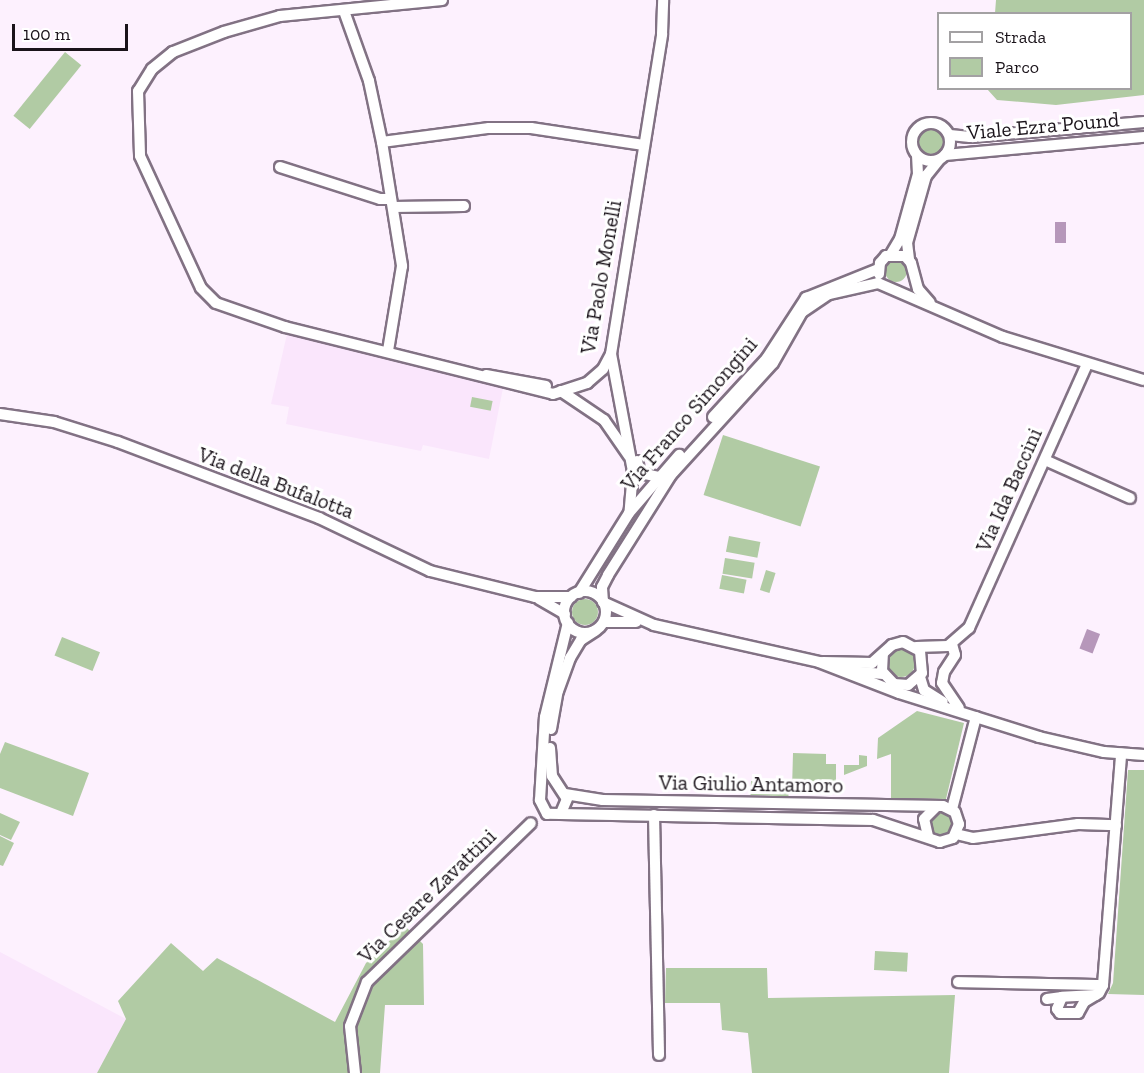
<!DOCTYPE html>
<html>
<head>
<meta charset="utf-8">
<style>
  body { margin:0 }
  #map { position:relative; width:1144px; height:1073px; overflow:hidden; background:#fdf1fe; font-family:"Zilla Slab",serif }
  div>[style] { position:absolute }
  [style*='--x'] { left:calc(var(--x)*1px); top:calc(var(--y)*1px); width:calc(var(--w)*1px); rotate:calc(var(--a)*1deg) }
  .built>* { inset:0; background:#fae6fc }
  .green>* { inset:0; background:#b1cba4; transform-origin:0 0 }
  .round { border-radius:50% }
  .water>* { inset:0; background:#b697ba; transform-origin:0 0 }
  .roads { filter:drop-shadow(2px 0 #827284) drop-shadow(-2px 0 #827284) drop-shadow(0 2px #827284) drop-shadow(0 -2px #827284) }
  .minor>* { height:10px; margin:-5px; padding:0 5px; transform-origin:5px; border-radius:5px; background:#fff }
  .minor>.ring { margin:-5px; padding:0; box-sizing:content-box; background:none; border:10px solid #fff; border-radius:50% }
  span { translate:-50% -50%; white-space:nowrap; text-align:center; line-height:1.15; -webkit-text-stroke:6px #fff; paint-order:stroke }
  .street-label { font-size:21px; color:#1a131a }
  .legend { position:absolute; left:937px; top:12px; width:195px; height:78px; box-sizing:border-box; background:#fff; border:2px solid #a3a1a3; margin:0; padding:8px 10px; list-style:none; font-size:18px; color:#1a131a }
  .legend li { display:flex; align-items:center; gap:12px; height:30px }
  .legend b { width:30px; border:2px solid #a3a1a3 }
  .scale { position:absolute; left:12px; top:24px; width:116px; height:27px; box-sizing:border-box; border:3px solid #1a131a; border-top:0; padding-left:8px; font-size:18px; line-height:21px; white-space:nowrap; color:#1a131a; -webkit-text-stroke:4px #fff; paint-order:stroke }
</style>
</head>
<body>
<div id="map">
  <div class="built">
    <div style="clip-path:polygon(287px 334px,439px 368px,503px 388px,489px 459px,423px 445px,421px 451px,286px 424px,289px 407px,271px 404px)"></div>
    <div style="clip-path:polygon(0 952px,126px 1019px,97px 1073px,0 1073px)"></div>
  </div>
  <div class="green">
    <div style="clip-path:polygon(996px 0,1144px 0,1144px 95px,1056px 105px,997px 100px,987px 89px,1130px 88px,1130px 14px,995px 13px)"></div>
    <div style="left:65px;top:52px;width:21px;height:82px;rotate:39deg"></div>
    <div class="round" style="left:919px;top:130px;width:24px;height:24px"></div>
    <div class="round" style="left:885px;top:260px;width:22px;height:22px"></div>
    <div style="left:472px;top:397px;width:21px;height:10px;rotate:11deg"></div>
    <div style="left:723px;top:435px;width:102px;height:63px;rotate:18deg"></div>
    <div style="left:729px;top:536px;width:32px;height:16px;rotate:11deg"></div>
    <div style="left:725px;top:558px;width:30px;height:16px;rotate:9deg"></div>
    <div style="left:766px;top:570px;width:10px;height:21px;rotate:17deg"></div>
    <div style="left:722px;top:575px;width:25px;height:14px;rotate:11deg"></div>
    <div class="round" style="left:572px;top:599px;width:26px;height:26px"></div>
    <div style="left:62px;top:637px;width:41px;height:20px;rotate:22deg"></div>
    <div class="round" style="left:887px;top:649px;width:28px;height:28px"></div>
    <div style="clip-path:polygon(917px 711px,964px 723px,946px 799px,891px 798px,891px 754px,877px 759px,878px 738px)"></div>
    <div style="clip-path:polygon(5px 742px,89px 773px,73px 816px,0 788px,0 754px)"></div>
    <div style="clip-path:polygon(793px 753px,826px 754px,826px 764px,836px 764px,836px 790px,792px 789px)"></div>
    <div style="clip-path:polygon(859px 755px,867px 756px,867px 766px,844px 775px,844px 765px,859px 765px)"></div>
    <div style="clip-path:polygon(1128px 770px,1144px 770px,1144px 995px,1108px 994px,1113px 983px)"></div>
    <div style="left:751px;top:781px;width:38px;height:14px;rotate:2deg"></div>
    <div style="clip-path:polygon(942px 810px,953px 817px,954px 830px,945px 837px,934px 836px,927px 822px,934px 812px)"></div>
    <div style="clip-path:polygon(0 813px,20px 822px,11px 840px,0 835px)"></div>
    <div style="clip-path:polygon(0 836px,14px 843px,3px 866px,0 865px)"></div>
    <div style="clip-path:polygon(405px 926px,423px 944px,424px 1005px,385px 1005px,380px 1073px,97px 1073px,126px 1019px,118px 1001px,171px 943px,203px 971px,217px 958px,335px 1022px,366px 963px)"></div>
    <div style="left:875px;top:951px;width:33px;height:19px;rotate:3deg"></div>
    <div style="clip-path:polygon(666px 968px,767px 968px,768px 998px,955px 995px,949px 1073px,752px 1073px,748px 1033px,722px 1030px,720px 1003px,665px 1003px)"></div>
  </div>
  <div class="water">
    <div style="left:1055px;top:222px;width:11px;height:21px"></div>
    <div style="left:1087px;top:629px;width:14px;height:21px;rotate:21deg"></div>
  </div>
  <div class="roads">
    <div class="minor">
      <div style="--x:442;--y:0;--w:163;--a:174.4"></div>
      <div style="--x:280;--y:16;--w:58;--a:164.1"></div>
      <div style="--x:224;--y:32;--w:55;--a:158.6"></div>
      <div style="--x:173;--y:52;--w:27;--a:141"></div>
      <div style="--x:152;--y:69;--w:26;--a:122"></div>
      <div style="--x:138;--y:91;--w:65;--a:88.2"></div>
      <div style="--x:140;--y:156;--w:145;--a:65.2"></div>
      <div style="--x:201;--y:288;--w:21;--a:45"></div>
      <div style="--x:216;--y:303;--w:73;--a:19.2"></div>
      <div style="--x:285;--y:327;--w:276;--a:14"></div>
      <div style="--x:553;--y:394;--w:36;--a:-18"></div>
      <div style="--x:587;--y:383;--w:21;--a:-41"></div>
      <div style="--x:603;--y:369;--w:17;--a:-62"></div>
      <div style="--x:611;--y:354;--w:324;--a:-80.9"></div>
      <div style="--x:662;--y:34;--w:34;--a:-88"></div>
      <div style="--x:344;--y:11;--w:74;--a:70.3"></div>
      <div style="--x:369;--y:81;--w:62;--a:78"></div>
      <div style="--x:382;--y:142;--w:108;--a:-7.5"></div>
      <div style="--x:489;--y:128;--w:42;--a:0"></div>
      <div style="--x:531;--y:128;--w:114;--a:8.6"></div>
      <div class="ring" style="left:912px;top:123px;width:28px;height:28px"></div>
      <div style="--x:950;--y:135;--w:20;--a:6"></div>
      <div style="--x:970;--y:137;--w:175;--a:-4.9"></div>
      <div style="--x:382;--y:142;--w:126;--a:80.8"></div>
      <div style="--x:402;--y:266;--w:86;--a:99.4"></div>
      <div style="--x:945;--y:155;--w:200;--a:-5.2"></div>
      <div style="--x:280;--y:167;--w:105;--a:17.7"></div>
      <div style="--x:380;--y:199;--w:11;--a:0"></div>
      <div style="--x:393;--y:207;--w:71;--a:-0.8"></div>
      <div style="--x:891;--y:254;--w:17;--a:-59"></div>
      <div style="--x:900;--y:239;--w:67;--a:-74.5"></div>
      <div style="--x:918;--y:174;--w:18;--a:-93"></div>
      <div style="--x:909;--y:259;--w:16;--a:-97"></div>
      <div style="--x:907;--y:243;--w:70;--a:-74.2"></div>
      <div style="--x:926;--y:176;--w:21;--a:-51"></div>
      <div style="--x:879;--y:274;--w:11;--a:-85"></div>
      <div style="--x:880;--y:263;--w:9;--a:-49"></div>
      <div style="--x:886;--y:256;--w:19;--a:0"></div>
      <div style="--x:905;--y:256;--w:9;--a:49"></div>
      <div style="--x:911;--y:263;--w:27;--a:75"></div>
      <div style="--x:918;--y:289;--w:18;--a:49"></div>
      <div style="--x:611;--y:354;--w:120;--a:79.4"></div>
      <div style="--x:633;--y:472;--w:38;--a:95"></div>
      <div style="--x:486;--y:375;--w:61;--a:10.4"></div>
      <div style="--x:561;--y:391;--w:52;--a:34"></div>
      <div style="--x:604;--y:420;--w:44;--a:55.2"></div>
      <div style="--x:0;--y:414;--w:55;--a:8.4"></div>
      <div style="--x:54;--y:422;--w:67;--a:17.4"></div>
      <div style="--x:118;--y:442;--w:215;--a:20.7"></div>
      <div style="--x:319;--y:518;--w:123;--a:25.5"></div>
      <div style="--x:430;--y:571;--w:108;--a:13.9"></div>
      <div style="--x:535;--y:597;--w:36;--a:0"></div>
      <div style="--x:713;--y:417;--w:80;--a:-47.5"></div>
      <div style="--x:767;--y:358;--w:72;--a:-57"></div>
      <div style="--x:806;--y:298;--w:78;--a:-21.9"></div>
      <div style="--x:1045;--y:460;--w:93;--a:24.1"></div>
      <div style="--x:637;--y:461;--w:12;--a:76"></div>
      <div style="--x:640;--y:473;--w:19;--a:12"></div>
      <div class="ring" style="left:564px;top:591px;width:32px;height:32px"></div>
      <div style="--x:579;--y:593;--w:94;--a:-58"></div>
      <div style="--x:629;--y:513;--w:77;--a:-49.2"></div>
      <div style="--x:539;--y:599;--w:30;--a:30"></div>
      <div style="--x:603;--y:602;--w:15;--a:-94"></div>
      <div style="--x:602;--y:587;--w:13;--a:-63"></div>
      <div style="--x:608;--y:575;--w:118;--a:-57.8"></div>
      <div style="--x:671;--y:475;--w:151;--a:-47.7"></div>
      <div style="--x:773;--y:363;--w:59;--a:-60.4"></div>
      <div style="--x:802;--y:312;--w:32;--a:-34"></div>
      <div style="--x:829;--y:294;--w:50;--a:-12.7"></div>
      <div style="--x:878;--y:283;--w:136;--a:23.4"></div>
      <div style="--x:1003;--y:337;--w:147;--a:17"></div>
      <div style="--x:603;--y:602;--w:56;--a:24.3"></div>
      <div style="--x:654;--y:625;--w:169;--a:12.6"></div>
      <div style="--x:819;--y:662;--w:86;--a:21.2"></div>
      <div style="--x:899;--y:693;--w:147;--a:17.4"></div>
      <div style="--x:1039;--y:737;--w:67;--a:13"></div>
      <div style="--x:1104;--y:752;--w:40;--a:4.3"></div>
      <div style="--x:604;--y:622;--w:32;--a:0"></div>
      <div style="--x:952;--y:644;--w:11;--a:75"></div>
      <div style="--x:955;--y:655;--w:20;--a:123"></div>
      <div style="--x:944;--y:672;--w:11;--a:100"></div>
      <div style="--x:942;--y:683;--w:30;--a:56"></div>
      <div style="--x:916;--y:647;--w:32;--a:-2"></div>
      <div style="--x:948;--y:646;--w:28;--a:-41"></div>
      <div style="--x:969;--y:628;--w:289;--a:-65.9"></div>
      <div style="--x:823;--y:662;--w:49;--a:1.2"></div>
      <div style="--x:872;--y:663;--w:27;--a:-42"></div>
      <div style="--x:892;--y:645;--w:11;--a:-15"></div>
      <div style="--x:903;--y:642;--w:19;--a:28"></div>
      <div style="--x:920;--y:651;--w:22;--a:85"></div>
      <div style="--x:922;--y:673;--w:18;--a:139"></div>
      <div style="--x:908;--y:685;--w:14;--a:-176"></div>
      <div style="--x:894;--y:684;--w:18;--a:-133"></div>
      <div style="--x:882;--y:671;--w:17;--a:-87"></div>
      <div style="--x:848;--y:671;--w:35;--a:5"></div>
      <div style="--x:920;--y:677;--w:14;--a:73"></div>
      <div style="--x:924;--y:690;--w:22;--a:32"></div>
      <div style="--x:551;--y:729;--w:39;--a:-80"></div>
      <div style="--x:558;--y:691;--w:35;--a:-70"></div>
      <div style="--x:570;--y:658;--w:21;--a:-59"></div>
      <div style="--x:581;--y:640;--w:17;--a:-33"></div>
      <div style="--x:550;--y:748;--w:28;--a:86"></div>
      <div style="--x:552;--y:776;--w:27;--a:57"></div>
      <div style="--x:567;--y:799;--w:15;--a:113"></div>
      <div style="--x:565;--y:794;--w:38;--a:9"></div>
      <div style="--x:603;--y:800;--w:340;--a:1"></div>
      <div style="--x:943;--y:806;--w:13;--a:27"></div>
      <div style="--x:955;--y:812;--w:13;--a:72"></div>
      <div style="--x:959;--y:824;--w:15;--a:113"></div>
      <div style="--x:953;--y:838;--w:14;--a:163"></div>
      <div style="--x:940;--y:842;--w:71;--a:-161.8"></div>
      <div style="--x:873;--y:820;--w:326;--a:-178.9"></div>
      <div style="--x:547;--y:814;--w:16;--a:-117"></div>
      <div style="--x:540;--y:800;--w:83;--a:-86.6"></div>
      <div style="--x:545;--y:717;--w:97;--a:-76.3"></div>
      <div style="--x:952;--y:809;--w:95;--a:-75.4"></div>
      <div style="--x:654;--y:815;--w:240;--a:88.8"></div>
      <div style="--x:956;--y:834;--w:17;--a:13"></div>
      <div style="--x:973;--y:838;--w:106;--a:-7.6"></div>
      <div style="--x:1078;--y:824;--w:38;--a:2"></div>
      <div style="--x:928;--y:836;--w:17;--a:-103"></div>
      <div style="--x:924;--y:819;--w:18;--a:-45"></div>
      <div style="--x:958;--y:982;--w:145;--a:1.2"></div>
      <div style="--x:1103;--y:985;--w:232;--a:-85.5"></div>
      <div style="--x:1096;--y:995;--w:34;--a:177"></div>
      <div style="--x:1062;--y:997;--w:13;--a:113"></div>
      <div style="--x:1057;--y:1009;--w:5;--a:53"></div>
      <div style="--x:1060;--y:1013;--w:18;--a:0"></div>
      <div style="--x:1078;--y:1013;--w:13;--a:-61"></div>
      <div style="--x:1084;--y:1002;--w:17;--a:-31"></div>
      <div style="--x:1099;--y:993;--w:9;--a:-63"></div>
      <div style="--x:1047;--y:999;--w:15;--a:-8"></div>
      <div style="--x:355;--y:1073;--w:47;--a:-96.1"></div>
      <div style="--x:350;--y:1026;--w:47;--a:-68.9"></div>
      <div style="--x:367;--y:982;--w:228;--a:-44.1"></div>
    </div>
  </div>
  <div class="street-label">
    <span style="left:1043px;top:126px;rotate:-5deg">Viale Ezra Pound</span>
    <span style="left:601px;top:277px;rotate:-80deg">Via Paolo Monelli</span>
    <span style="left:689px;top:414px;rotate:-49deg">Via Franco Simongini</span>
    <span style="left:276px;top:483px;rotate:21deg">Via della Bufalotta</span>
    <span style="left:1009px;top:490px;rotate:-66deg">Via Ida Baccini</span>
    <span style="left:751px;top:784px;rotate:1deg">Via Giulio Antamoro</span>
    <span style="left:427px;top:896px;rotate:-44deg">Via Cesare Zavattini</span>
  </div>
  <ul class="legend">
  <li><b style="height:8px;background:#fff"></b>Strada</li>
  <li><b style="height:16px;background:#b1cba4"></b>Parco</li>
  </ul>
  <div class="scale">100 m</div>
</div>
</body>
</html>
